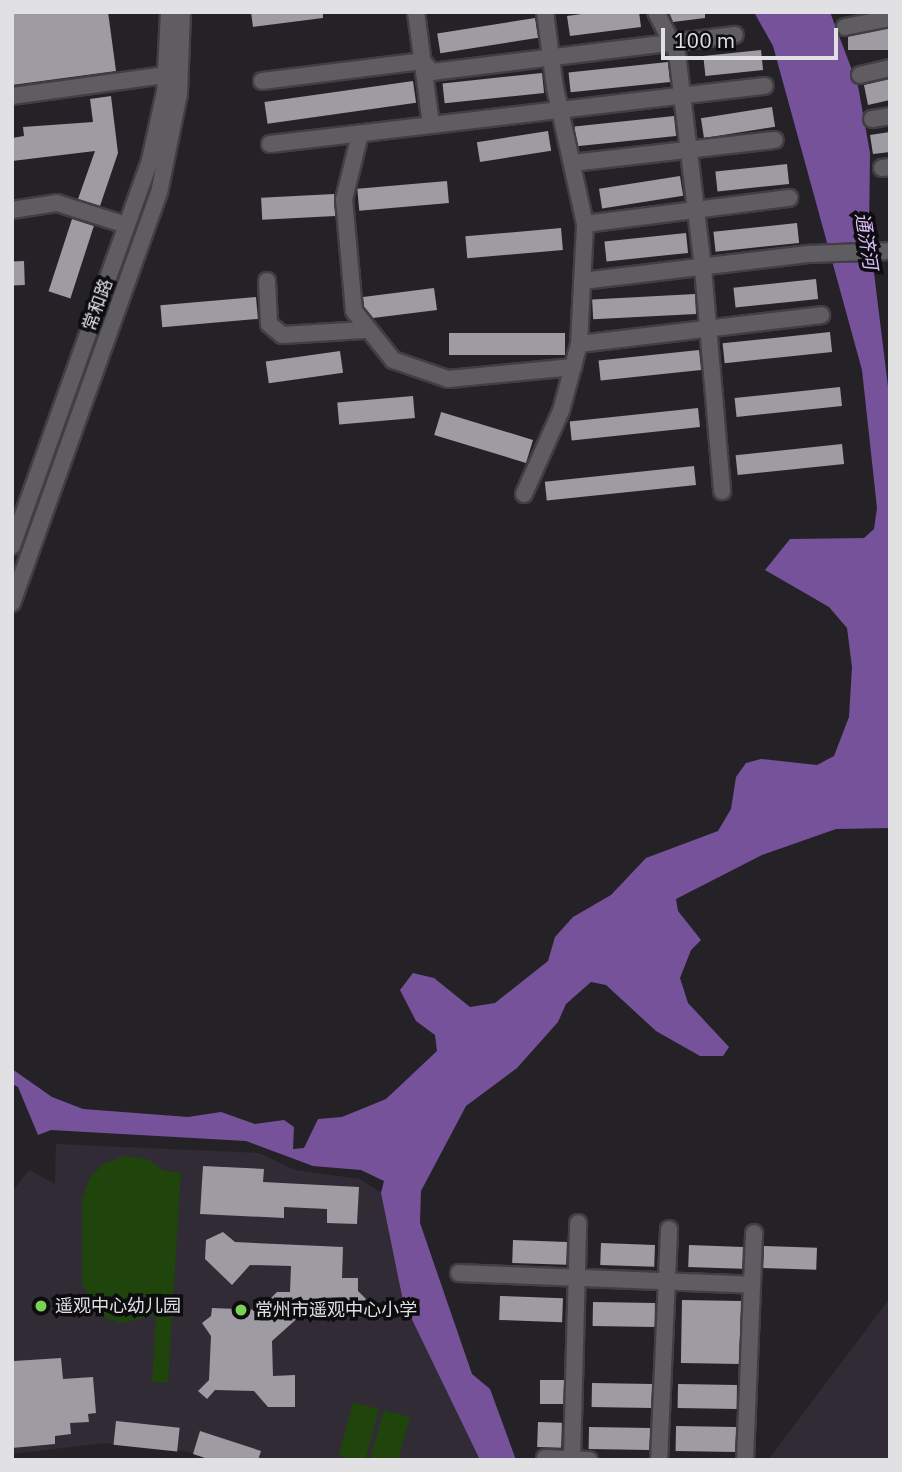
<!DOCTYPE html>
<html>
<head>
<meta charset="utf-8">
<style>
  body { margin:0 }
  #map { position:relative; width:902px; height:1472px; overflow:hidden; background:#252227; font-family:"IBM Plex Sans","Noto Sans SC",sans-serif }
  div>[style] { position:absolute }
  [style*='--x'] { left:calc(var(--x)*1px); top:calc(var(--y)*1px); width:calc(var(--w)*1px); rotate:calc(var(--a)*1deg) }
  .built>* { inset:0; background:#302b35 }
  .green>* { inset:0; background:#1f440c; transform-origin:0 0 }
  .water>* { inset:0; background:#76529a }
  .building>* { inset:0; background:#9e9ba2; transform-origin:0 0 }
  .roads { filter:drop-shadow(2px 0 #413f43) drop-shadow(-2px 0 #413f43) drop-shadow(0 2px #413f43) drop-shadow(0 -2px #413f43) }
  .minor>* { height:16px; margin:-8px; padding:0 8px; transform-origin:8px; border-radius:8px; background:#5f5d62 }
  .dots>* { width:19px; height:19px; translate:-50% -50%; box-sizing:border-box; border:4px solid #0d0c0f; border-radius:50% }
  span { translate:-50% -50%; white-space:nowrap; text-align:center; line-height:1.15; -webkit-text-stroke:7px #0d0c0f; paint-order:stroke }
  .street-label { font-size:18px; color:#e1e0e3 }
  .poi-label { font-size:18px; color:#e1e0e3 }
  .left { translate:0 -50%; text-align:left }
  .water-label { font-size:19px; color:#dbbffb; font-style:italic }
  .frame { position:absolute; inset:0; border:14px solid #e1e0e3; pointer-events:none }
  .scale { position:absolute; left:661px; top:28px; width:177px; height:32px; box-sizing:border-box; border:4px solid #e1e0e3; border-top:0; padding-left:9px; font-size:21px; line-height:24px; white-space:nowrap; color:#e1e0e3; -webkit-text-stroke:5px #0d0c0f; paint-order:stroke }
</style>
</head>
<body>
<div id="map">
  <div class="built">
    <div style="clip-path:polygon(56px 1144px,259px 1153px,295px 1170px,360px 1179px,381px 1193px,403px 1301px,480px 1460px,214px 1460px,185px 1451px,105px 1443px,12px 1454px,12px 1192px,29px 1170px,55px 1184px)"></div>
    <div style="clip-path:polygon(890px 1298px,890px 1460px,768px 1460px)"></div>
  </div>
  <div class="green">
    <div style="clip-path:polygon(124px 1156px,148px 1159px,164px 1171px,181px 1172px,168px 1383px,152px 1382px,156px 1315px,122px 1323px,106px 1318px,91px 1302px,82px 1284px,82px 1199px,90px 1177px,103px 1164px)"></div>
    <div style="left:353px;top:1402px;width:27px;height:55px;rotate:15deg"></div>
    <div style="clip-path:polygon(384px 1410px,410px 1417px,398px 1460px,370px 1460px)"></div>
  </div>
  <div class="water">
    <div style="clip-path:polygon(754px 12px,830px 12px,858px 86px,870px 153px,869px 232px,890px 403px,890px 828px,836px 829px,762px 855px,676px 899px,678px 911px,701px 940px,691px 950px,680px 978px,688px 1003px,729px 1047px,723px 1056px,700px 1056px,656px 1031px,606px 985px,591px 982px,566px 1004px,558px 1022px,517px 1068px,466px 1106px,421px 1191px,420px 1223px,472px 1374px,490px 1389px,516px 1460px,480px 1460px,403px 1301px,381px 1193px,384px 1181px,361px 1170px,313px 1166px,246px 1141px,51px 1130px,38px 1135px,18px 1087px,12px 1084px,12px 1069px,52px 1097px,83px 1109px,188px 1117px,221px 1112px,255px 1124px,284px 1120px,294px 1127px,293px 1149px,304px 1148px,318px 1119px,342px 1117px,386px 1099px,437px 1051px,435px 1035px,416px 1021px,400px 990px,413px 973px,434px 978px,470px 1007px,495px 1003px,548px 961px,555px 937px,573px 917px,611px 895px,646px 858px,718px 831px,731px 809px,736px 777px,746px 763px,761px 759px,817px 765px,834px 756px,849px 717px,852px 667px,847px 628px,829px 607px,765px 570px,790px 539px,864px 538px,874px 529px,877px 508px,862px 370px,773px 46px)"></div>
  </div>
  <div class="building">
    <div style="clip-path:polygon(12px 12px,108px 12px,116px 71px,12px 85px)"></div>
    <div style="clip-path:polygon(251px 12px,323px 12px,323px 18px,253px 27px)"></div>
    <div style="clip-path:polygon(596px 12px,639px 12px,641px 27px,570px 36px,567px 16px)"></div>
    <div style="clip-path:polygon(669px 12px,705px 12px,705px 18px,673px 22px)"></div>
    <div style="left:535px;top:18px;width:20px;height:99px;rotate:81deg"></div>
    <div style="left:890px;top:29px;width:21px;height:42px;rotate:90deg"></div>
    <div style="left:761px;top:50px;width:20px;height:58px;rotate:84deg"></div>
    <div style="left:668px;top:62px;width:20px;height:100px;rotate:84deg"></div>
    <div style="left:542px;top:73px;width:20px;height:100px;rotate:84deg"></div>
    <div style="clip-path:polygon(890px 79px,890px 100px,868px 105px,864px 85px)"></div>
    <div style="left:413px;top:81px;width:22px;height:150px;rotate:82deg"></div>
    <div style="clip-path:polygon(111px 96px,118px 153px,100px 206px,78px 199px,95px 151px,12px 161px,12px 138px,24px 136px,23px 127px,93px 122px,90px 99px)"></div>
    <div style="left:772px;top:107px;width:20px;height:72px;rotate:81deg"></div>
    <div style="left:674px;top:116px;width:20px;height:100px;rotate:84deg"></div>
    <div style="left:548px;top:131px;width:20px;height:72px;rotate:81deg"></div>
    <div style="clip-path:polygon(890px 132px,890px 152px,873px 154px,870px 135px)"></div>
    <div style="left:787px;top:164px;width:20px;height:72px;rotate:84deg"></div>
    <div style="left:680px;top:176px;width:20px;height:82px;rotate:81deg"></div>
    <div style="left:447px;top:181px;width:22px;height:90px;rotate:85deg"></div>
    <div style="left:334px;top:194px;width:22px;height:73px;rotate:87deg"></div>
    <div style="left:72px;top:219px;width:23px;height:76px;rotate:18deg"></div>
    <div style="left:797px;top:223px;width:20px;height:84px;rotate:84deg"></div>
    <div style="left:561px;top:228px;width:22px;height:96px;rotate:85deg"></div>
    <div style="left:686px;top:233px;width:20px;height:82px;rotate:84deg"></div>
    <div style="left:24px;top:261px;width:24px;height:12px;rotate:88deg"></div>
    <div style="left:816px;top:279px;width:20px;height:83px;rotate:84deg"></div>
    <div style="clip-path:polygon(434px 288px,437px 310px,373px 318px,364px 307px,363px 297px)"></div>
    <div style="left:695px;top:294px;width:20px;height:103px;rotate:87deg"></div>
    <div style="left:256px;top:297px;width:22px;height:96px;rotate:85deg"></div>
    <div style="left:830px;top:332px;width:20px;height:108px;rotate:84deg"></div>
    <div style="left:565px;top:333px;width:22px;height:116px;rotate:90deg"></div>
    <div style="left:699px;top:350px;width:20px;height:101px;rotate:84deg"></div>
    <div style="left:340px;top:351px;width:22px;height:75px;rotate:82deg"></div>
    <div style="left:840px;top:387px;width:19px;height:106px;rotate:84deg"></div>
    <div style="left:413px;top:396px;width:22px;height:76px;rotate:85deg"></div>
    <div style="left:698px;top:408px;width:19px;height:129px;rotate:84deg"></div>
    <div style="left:533px;top:440px;width:24px;height:96px;rotate:107deg"></div>
    <div style="left:842px;top:444px;width:20px;height:107px;rotate:84deg"></div>
    <div style="left:694px;top:466px;width:19px;height:150px;rotate:84deg"></div>
    <div style="clip-path:polygon(203px 1166px,264px 1169px,263px 1182px,359px 1187px,357px 1224px,327px 1223px,327px 1209px,284px 1207px,284px 1218px,200px 1214px)"></div>
    <div style="clip-path:polygon(223px 1232px,235px 1242px,343px 1247px,342px 1278px,358px 1278px,358px 1291px,366px 1299px,358px 1308px,345px 1297px,320px 1298px,272px 1341px,273px 1376px,295px 1375px,295px 1407px,268px 1407px,254px 1391px,215px 1390px,207px 1399px,198px 1391px,209px 1380px,211px 1336px,202px 1323px,211px 1316px,212px 1308px,259px 1310px,277px 1292px,290px 1292px,291px 1266px,250px 1265px,232px 1285px,205px 1259px,206px 1240px)"></div>
    <div style="left:513px;top:1240px;width:54px;height:23px;rotate:2deg"></div>
    <div style="left:601px;top:1243px;width:54px;height:22px;rotate:2deg"></div>
    <div style="left:689px;top:1245px;width:54px;height:22px;rotate:2deg"></div>
    <div style="left:764px;top:1246px;width:53px;height:22px;rotate:2deg"></div>
    <div style="left:500px;top:1296px;width:63px;height:24px;rotate:2deg"></div>
    <div style="left:682px;top:1300px;width:59px;height:63px;rotate:1deg"></div>
    <div style="left:593px;top:1302px;width:62px;height:24px;rotate:1deg"></div>
    <div style="clip-path:polygon(61px 1358px,63px 1379px,93px 1377px,96px 1413px,88px 1414px,89px 1422px,70px 1423px,71px 1434px,55px 1436px,55px 1444px,12px 1448px,14px 1361px)"></div>
    <div style="left:540px;top:1380px;width:24px;height:24px"></div>
    <div style="left:592px;top:1383px;width:60px;height:24px;rotate:1deg"></div>
    <div style="left:678px;top:1384px;width:59px;height:24px;rotate:1deg"></div>
    <div style="left:116px;top:1421px;width:64px;height:24px;rotate:6deg"></div>
    <div style="left:538px;top:1422px;width:24px;height:25px;rotate:2deg"></div>
    <div style="left:676px;top:1426px;width:60px;height:25px;rotate:1deg"></div>
    <div style="left:589px;top:1427px;width:61px;height:22px;rotate:1deg"></div>
    <div style="clip-path:polygon(200px 1431px,261px 1451px,258px 1460px,211px 1460px,193px 1454px)"></div>
  </div>
  <div class="roads">
    <div class="minor">
      <div style="--x:416;--y:12;--w:114;--a:82.4"></div>
      <div style="--x:656;--y:12;--w:46;--a:62.9"></div>
      <div style="--x:677;--y:53;--w:217;--a:83.1"></div>
      <div style="--x:703;--y:268;--w:224;--a:85.1"></div>
      <div style="--x:845;--y:27;--w:46;--a:-11.3"></div>
      <div style="--x:860;--y:75;--w:31;--a:-13"></div>
      <div style="--x:262;--y:81;--w:161;--a:-7.1"></div>
      <div style="--x:422;--y:61;--w:15;--a:48"></div>
      <div style="--x:432;--y:72;--w:305;--a:-7"></div>
      <div style="--x:12;--y:96;--w:155;--a:-7.8"></div>
      <div style="--x:872;--y:119;--w:18;--a:-9"></div>
      <div style="--x:360;--y:134;--w:67;--a:103.8"></div>
      <div style="--x:344;--y:199;--w:112;--a:84.9"></div>
      <div style="--x:354;--y:311;--w:63;--a:51.5"></div>
      <div style="--x:393;--y:360;--w:58;--a:19.1"></div>
      <div style="--x:448;--y:379;--w:126;--a:-5.5"></div>
      <div style="--x:270;--y:144;--w:498;--a:-6.7"></div>
      <div style="--x:572;--y:163;--w:204;--a:-6.5"></div>
      <div style="--x:882;--y:168;--w:8;--a:-7"></div>
      <div style="--x:12;--y:210;--w:46;--a:-8.8"></div>
      <div style="--x:57;--y:203;--w:72;--a:17.7"></div>
      <div style="--x:585;--y:224;--w:206;--a:-7.3"></div>
      <div style="--x:267;--y:281;--w:43;--a:87.3"></div>
      <div style="--x:269;--y:324;--w:17;--a:40"></div>
      <div style="--x:282;--y:335;--w:83;--a:-3.4"></div>
      <div style="--x:582;--y:281;--w:230;--a:-6.8"></div>
      <div style="--x:810;--y:254;--w:80;--a:-2.1"></div>
      <div style="--x:579;--y:344;--w:244;--a:-6.8"></div>
      <div style="--x:524;--y:494;--w:91;--a:-66"></div>
      <div style="--x:561;--y:411;--w:69;--a:-75"></div>
      <div style="--x:579;--y:344;--w:120;--a:-87.1"></div>
      <div style="--x:585;--y:224;--w:139;--a:-102.4"></div>
      <div style="--x:555;--y:88;--w:77;--a:-97.5"></div>
      <div style="--x:12;--y:546;--w:410;--a:-70.3"></div>
      <div style="--x:150;--y:160;--w:70;--a:-77.6"></div>
      <div style="--x:165;--y:92;--w:80;--a:-87.1"></div>
      <div style="--x:12;--y:603;--w:436;--a:-70.3"></div>
      <div style="--x:159;--y:193;--w:101;--a:-78.6"></div>
      <div style="--x:179;--y:94;--w:82;--a:-87.9"></div>
      <div style="--x:459;--y:1273;--w:293;--a:2.3"></div>
      <div style="--x:545;--y:1458;--w:44;--a:2.6"></div>
      <div style="--x:572;--y:1459;--w:236;--a:-88.5"></div>
      <div style="--x:659;--y:1460;--w:231;--a:-87.5"></div>
      <div style="--x:745;--y:1460;--w:227;--a:-87.7"></div>
    </div>
  </div>
  <div class="dots">
    <div style="left:41px;top:1306px;background:#7bd155"></div>
    <div style="left:241px;top:1310px;background:#7bd155"></div>
  </div>
  <div class="street-label">
    <span style="left:98px;top:305px;rotate:-70deg">常和路</span>
  </div>
  <div class="poi-label">
    <span class="left" style="left:55px;top:1306px">遥观中心幼儿园</span>
    <span class="left" style="left:255px;top:1310px">常州市遥观中心小学</span>
  </div>
  <div class="water-label">
    <span style="left:866px;top:241px;rotate:81deg">通济河</span>
  </div>
  <div class="frame"></div>
  <div class="scale">100 m</div>
</div>
</body>
</html>
